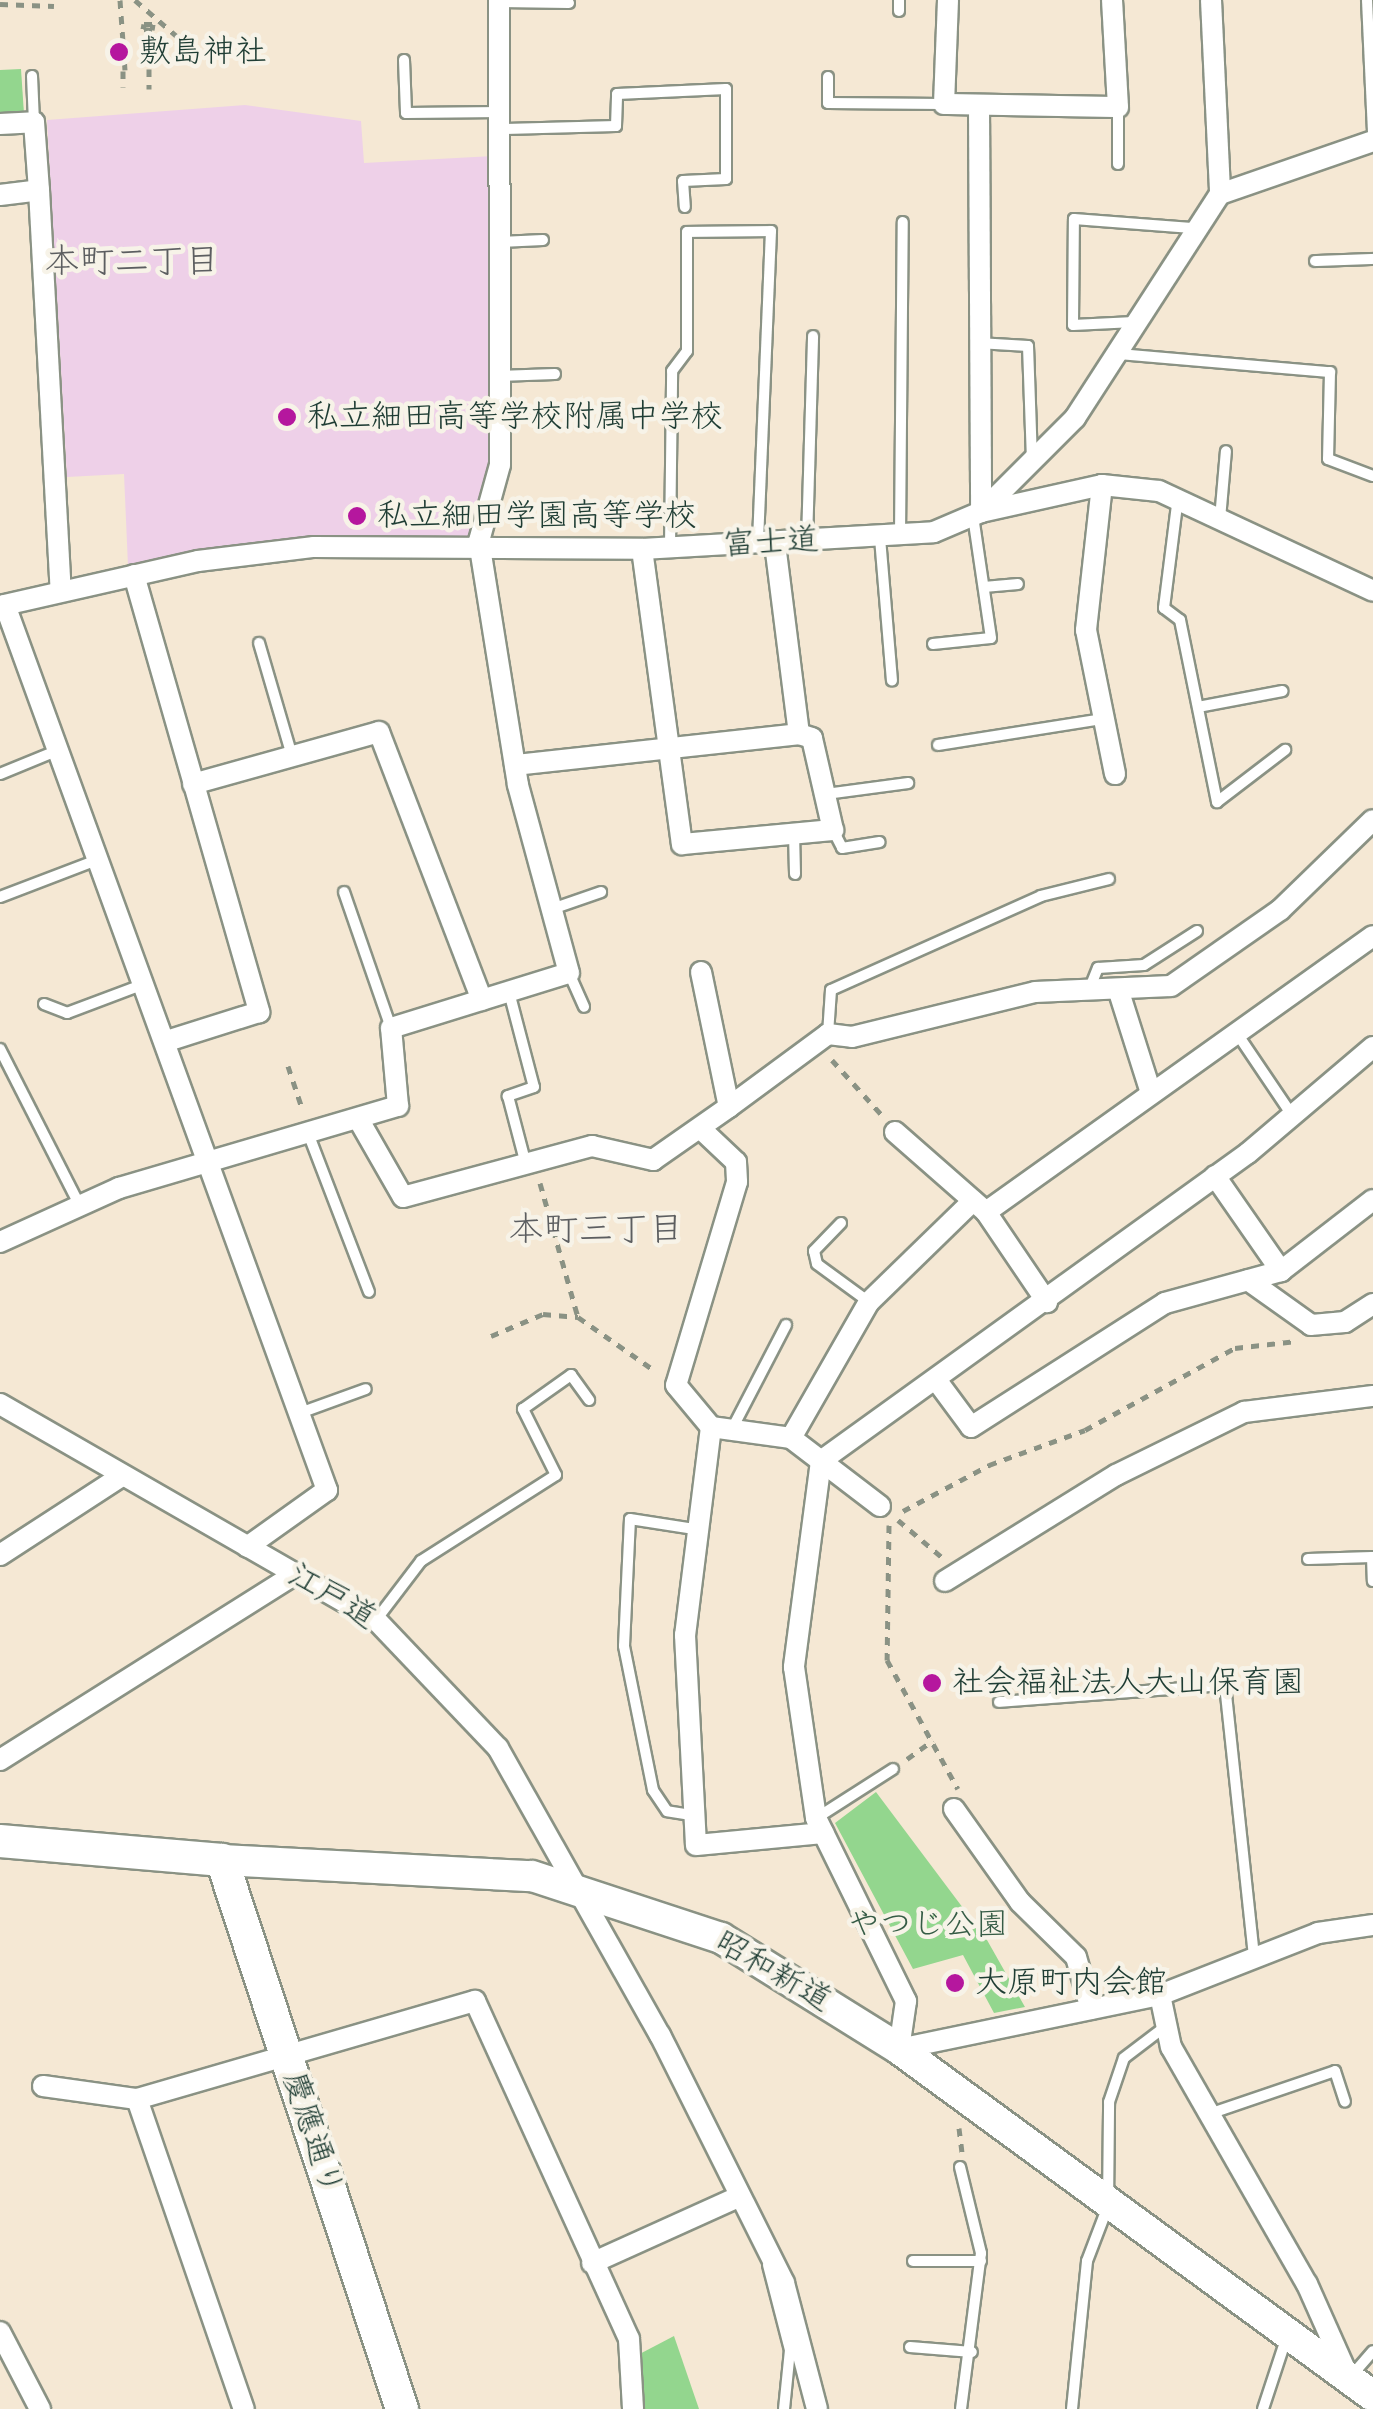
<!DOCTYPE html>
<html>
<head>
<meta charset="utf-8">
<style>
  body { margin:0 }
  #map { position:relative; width:1373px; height:2409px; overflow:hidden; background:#f5e8d4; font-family:Mynerve,"Klee One",sans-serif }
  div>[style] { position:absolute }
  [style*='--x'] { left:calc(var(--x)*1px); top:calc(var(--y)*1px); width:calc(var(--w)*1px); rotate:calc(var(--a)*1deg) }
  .built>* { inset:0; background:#eed0e8 }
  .green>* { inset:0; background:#93d68e }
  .path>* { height:5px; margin-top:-2.5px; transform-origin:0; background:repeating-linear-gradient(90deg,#8a9284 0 8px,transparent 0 16px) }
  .roads { filter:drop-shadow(2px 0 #8a9284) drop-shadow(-2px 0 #8a9284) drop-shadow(0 2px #8a9284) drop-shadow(0 -2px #8a9284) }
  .service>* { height:10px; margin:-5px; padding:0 5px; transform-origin:5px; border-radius:5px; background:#fff }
  .minor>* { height:20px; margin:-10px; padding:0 10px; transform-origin:10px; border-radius:10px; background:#fff }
  .secondary>* { height:30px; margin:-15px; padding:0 15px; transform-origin:15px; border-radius:15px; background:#fff }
  .primary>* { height:32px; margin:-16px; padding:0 16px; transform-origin:16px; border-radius:16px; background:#fff }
  .dots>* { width:28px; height:28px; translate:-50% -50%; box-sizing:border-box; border:5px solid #f7f3e8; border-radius:50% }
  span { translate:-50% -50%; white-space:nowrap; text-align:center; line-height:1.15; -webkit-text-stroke:9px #f7f3e8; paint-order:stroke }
  .poi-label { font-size:32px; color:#1f3d34 }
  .left { translate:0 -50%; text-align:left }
  .street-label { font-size:32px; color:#1f3d34 }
  .park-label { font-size:32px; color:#365c46 }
  .neighbourhood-label { font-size:35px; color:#5c5e60 }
</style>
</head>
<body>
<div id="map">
  <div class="built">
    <div style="clip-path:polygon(245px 105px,361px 121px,364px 163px,493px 156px,490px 458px,466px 543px,311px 538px,128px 566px,124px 474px,67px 477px,47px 120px)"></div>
  </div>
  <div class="green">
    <div style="clip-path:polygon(21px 69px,24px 114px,0 116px,0 70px)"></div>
    <div style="clip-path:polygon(876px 1792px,987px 1940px,1025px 2007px,994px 2013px,963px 1955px,913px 1969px,835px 1823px)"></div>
    <div style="clip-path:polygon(674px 2336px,699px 2409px,633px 2409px,632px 2358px)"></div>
  </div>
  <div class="path">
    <div style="--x:120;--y:0;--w:70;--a:85.9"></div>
    <div style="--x:135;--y:0;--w:69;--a:40.9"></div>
    <div style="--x:0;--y:4;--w:54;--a:2.1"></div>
    <div style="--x:144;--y:24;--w:9;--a:0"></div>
    <div style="--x:153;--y:24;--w:6;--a:99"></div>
    <div style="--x:152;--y:30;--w:9;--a:-174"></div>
    <div style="--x:143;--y:29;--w:5;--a:-79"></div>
    <div style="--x:149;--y:69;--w:20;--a:90"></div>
    <div style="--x:123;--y:71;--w:16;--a:90"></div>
    <div style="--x:832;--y:1060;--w:73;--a:47.8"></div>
    <div style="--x:288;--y:1066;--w:47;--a:71.6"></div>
    <div style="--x:540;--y:1183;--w:139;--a:74.2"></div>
    <div style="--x:578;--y:1317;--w:94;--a:35"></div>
    <div style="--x:491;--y:1336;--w:56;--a:-22.9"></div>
    <div style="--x:543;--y:1314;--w:35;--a:5"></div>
    <div style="--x:903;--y:1511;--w:98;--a:-28.1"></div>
    <div style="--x:989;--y:1465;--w:102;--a:-20"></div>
    <div style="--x:1085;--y:1430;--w:171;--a:-28.7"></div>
    <div style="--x:1235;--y:1348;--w:62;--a:-6.4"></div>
    <div style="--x:898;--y:1520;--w:59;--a:40.2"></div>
    <div style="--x:889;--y:1525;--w:135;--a:90.8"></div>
    <div style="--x:887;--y:1660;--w:147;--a:61.2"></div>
    <div style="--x:907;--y:1759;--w:32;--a:-36"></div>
    <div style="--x:959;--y:2128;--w:24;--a:83"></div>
  </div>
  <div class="roads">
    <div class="service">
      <div style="--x:1367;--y:0;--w:134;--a:87.4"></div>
      <div style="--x:500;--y:2;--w:69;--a:0.8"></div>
      <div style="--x:899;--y:11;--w:11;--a:-90"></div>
      <div style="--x:404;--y:60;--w:53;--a:87.8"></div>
      <div style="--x:406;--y:113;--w:95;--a:-0.6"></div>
      <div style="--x:32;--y:76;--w:45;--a:87.5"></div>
      <div style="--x:828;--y:77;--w:26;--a:90"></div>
      <div style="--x:828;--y:103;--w:115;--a:0.5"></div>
      <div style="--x:505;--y:129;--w:111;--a:-1.5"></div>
      <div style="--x:616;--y:126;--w:32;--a:-88"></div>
      <div style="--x:617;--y:94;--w:109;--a:-2.6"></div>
      <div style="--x:726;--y:89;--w:90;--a:90"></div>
      <div style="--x:726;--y:179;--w:43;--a:177.3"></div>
      <div style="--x:683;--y:181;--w:26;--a:86"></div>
      <div style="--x:1118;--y:164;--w:57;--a:-90"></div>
      <div style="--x:500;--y:242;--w:43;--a:-2.7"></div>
      <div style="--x:1315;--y:261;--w:58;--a:-2"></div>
      <div style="--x:1134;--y:322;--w:61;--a:177.2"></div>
      <div style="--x:1073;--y:325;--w:106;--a:-89.5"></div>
      <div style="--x:1074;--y:219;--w:118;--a:4.4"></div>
      <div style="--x:978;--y:343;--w:50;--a:3.4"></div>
      <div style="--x:1028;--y:346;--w:113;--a:88"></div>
      <div style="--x:1118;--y:354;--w:213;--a:4.9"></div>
      <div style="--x:1330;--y:372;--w:87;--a:91.3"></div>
      <div style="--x:1328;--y:459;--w:48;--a:20.7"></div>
      <div style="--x:498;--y:376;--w:57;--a:-2"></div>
      <div style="--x:1178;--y:497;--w:112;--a:97.2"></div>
      <div style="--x:1164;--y:608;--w:20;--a:37"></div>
      <div style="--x:1180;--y:620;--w:186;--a:78.5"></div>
      <div style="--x:1217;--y:802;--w:86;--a:-37.4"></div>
      <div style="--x:1220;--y:519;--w:68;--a:-85"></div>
      <div style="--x:900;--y:536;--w:314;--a:-89.5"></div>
      <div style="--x:880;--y:538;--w:143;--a:85.2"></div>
      <div style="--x:807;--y:541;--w:205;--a:-88.3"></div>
      <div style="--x:670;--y:547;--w:176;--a:-89.3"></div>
      <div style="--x:672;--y:371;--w:25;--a:-53"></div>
      <div style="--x:687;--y:351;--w:119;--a:-90"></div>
      <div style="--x:687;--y:232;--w:84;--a:-0.7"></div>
      <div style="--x:771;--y:231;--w:313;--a:92.4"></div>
      <div style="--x:984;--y:587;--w:34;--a:-5"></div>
      <div style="--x:259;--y:643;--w:118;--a:73.7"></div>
      <div style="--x:933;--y:644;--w:58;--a:-5.9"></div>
      <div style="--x:991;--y:638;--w:123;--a:-98.4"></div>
      <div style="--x:1198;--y:707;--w:86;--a:-10.7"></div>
      <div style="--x:938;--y:745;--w:167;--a:-9"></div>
      <div style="--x:0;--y:774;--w:61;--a:-22.3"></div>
      <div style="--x:826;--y:794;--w:83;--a:-7.6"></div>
      <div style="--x:833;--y:830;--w:20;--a:63"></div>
      <div style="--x:842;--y:848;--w:38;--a:-9"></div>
      <div style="--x:794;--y:833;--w:41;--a:88.6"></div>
      <div style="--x:344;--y:892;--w:144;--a:70.9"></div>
      <div style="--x:0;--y:897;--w:104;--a:-20.9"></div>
      <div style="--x:552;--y:909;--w:52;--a:-19.1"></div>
      <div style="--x:569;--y:973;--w:37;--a:66"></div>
      <div style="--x:1089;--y:990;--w:24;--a:-68"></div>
      <div style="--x:1098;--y:968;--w:46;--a:-3.7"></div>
      <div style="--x:1144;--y:965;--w:63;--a:-32.7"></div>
      <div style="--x:509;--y:992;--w:98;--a:75.3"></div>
      <div style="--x:534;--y:1087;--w:28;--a:161"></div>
      <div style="--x:508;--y:1096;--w:67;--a:75.3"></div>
      <div style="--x:44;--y:1004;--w:25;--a:21"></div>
      <div style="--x:67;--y:1013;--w:82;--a:-20.6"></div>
      <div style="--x:828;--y:1034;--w:44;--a:-86.1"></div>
      <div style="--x:831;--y:990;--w:230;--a:-24.1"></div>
      <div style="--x:1041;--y:896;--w:70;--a:-14"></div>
      <div style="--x:1238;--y:1035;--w:97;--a:56"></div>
      <div style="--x:0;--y:1049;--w:174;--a:63"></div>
      <div style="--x:308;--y:1133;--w:170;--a:69"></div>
      <div style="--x:841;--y:1223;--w:39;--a:134"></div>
      <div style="--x:814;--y:1251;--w:13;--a:77"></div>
      <div style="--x:817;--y:1264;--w:64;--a:36.2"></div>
      <div style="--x:297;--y:1414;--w:73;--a:-19.9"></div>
      <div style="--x:733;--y:1427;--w:115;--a:-62.5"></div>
      <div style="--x:1308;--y:1559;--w:64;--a:-1.8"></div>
      <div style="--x:1372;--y:1557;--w:24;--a:88"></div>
      <div style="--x:376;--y:1620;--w:74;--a:-52.7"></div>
      <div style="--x:421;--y:1561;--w:160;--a:-32.5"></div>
      <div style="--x:556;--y:1475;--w:74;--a:-116.6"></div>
      <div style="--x:523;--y:1409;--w:59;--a:-35.3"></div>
      <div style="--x:571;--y:1375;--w:31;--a:54"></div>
      <div style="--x:999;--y:1702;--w:227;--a:-4.3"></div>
      <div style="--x:1225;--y:1685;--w:275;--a:83.9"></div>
      <div style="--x:691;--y:1815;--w:24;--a:-171"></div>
      <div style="--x:667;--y:1811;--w:25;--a:-124"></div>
      <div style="--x:653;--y:1790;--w:147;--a:-101.4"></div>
      <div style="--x:624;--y:1646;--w:127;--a:-87.3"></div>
      <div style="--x:630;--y:1519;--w:65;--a:8.9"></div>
      <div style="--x:818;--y:1817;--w:89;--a:-32.6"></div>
      <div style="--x:1209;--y:2114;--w:133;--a:-18.8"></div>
      <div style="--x:1335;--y:2071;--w:32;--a:72"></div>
      <div style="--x:960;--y:2167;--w:89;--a:76.3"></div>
      <div style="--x:981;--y:2253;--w:157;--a:97.3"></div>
      <div style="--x:913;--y:2261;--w:68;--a:0"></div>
      <div style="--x:768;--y:2265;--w:88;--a:75.5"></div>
      <div style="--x:790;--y:2350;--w:59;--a:95.8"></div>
      <div style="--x:910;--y:2347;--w:62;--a:4.6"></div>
      <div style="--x:1353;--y:2374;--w:30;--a:-49"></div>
      <div style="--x:1072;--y:2409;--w:149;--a:-84.2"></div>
      <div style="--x:1087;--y:2261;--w:59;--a:-69.1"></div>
      <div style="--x:1108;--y:2206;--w:104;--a:-89.4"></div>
      <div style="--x:1109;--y:2102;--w:46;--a:-71.2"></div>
      <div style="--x:1124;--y:2058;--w:48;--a:-37.3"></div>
      <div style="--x:1263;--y:2409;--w:74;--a:-71.8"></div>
    </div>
    <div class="minor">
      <div style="--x:948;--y:0;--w:104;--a:92.2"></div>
      <div style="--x:944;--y:104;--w:174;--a:1"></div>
      <div style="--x:1118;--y:107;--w:107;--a:-93.2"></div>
      <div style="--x:1211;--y:0;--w:194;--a:87.3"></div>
      <div style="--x:979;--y:105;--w:407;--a:89.7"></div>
      <div style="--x:981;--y:512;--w:124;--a:-12.6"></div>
      <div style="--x:1102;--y:485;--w:57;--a:6"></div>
      <div style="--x:1159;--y:491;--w:236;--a:25"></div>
      <div style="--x:0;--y:124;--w:34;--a:-3"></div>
      <div style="--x:34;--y:122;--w:68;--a:85.8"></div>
      <div style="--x:0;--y:195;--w:39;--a:-7"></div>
      <div style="--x:39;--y:190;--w:401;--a:86.9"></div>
      <div style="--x:1102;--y:485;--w:146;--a:96.3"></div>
      <div style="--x:1086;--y:630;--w:147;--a:78.6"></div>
      <div style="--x:642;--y:549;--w:298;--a:82.3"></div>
      <div style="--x:682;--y:844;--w:152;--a:-5.3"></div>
      <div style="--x:833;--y:830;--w:94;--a:-102.9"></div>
      <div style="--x:812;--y:738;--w:14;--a:-163"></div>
      <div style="--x:799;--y:734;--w:192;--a:-97.2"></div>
      <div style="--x:134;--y:575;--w:455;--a:74"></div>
      <div style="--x:259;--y:1012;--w:96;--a:162.5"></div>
      <div style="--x:5;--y:605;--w:942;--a:70.01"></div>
      <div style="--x:327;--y:1490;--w:98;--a:144.5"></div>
      <div style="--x:0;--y:606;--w:203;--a:-12.8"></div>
      <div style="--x:198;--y:561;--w:117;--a:-6.9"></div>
      <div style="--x:314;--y:547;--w:328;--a:0.3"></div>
      <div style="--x:642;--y:549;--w:292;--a:-3.3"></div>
      <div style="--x:934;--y:532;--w:51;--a:-23.1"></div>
      <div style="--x:981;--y:512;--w:133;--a:-45"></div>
      <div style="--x:1075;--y:418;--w:267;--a:-57.1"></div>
      <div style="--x:1220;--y:194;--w:162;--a:-19.1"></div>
      <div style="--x:515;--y:765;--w:286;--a:-6.2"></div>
      <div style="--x:193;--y:784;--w:193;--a:-15.6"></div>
      <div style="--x:379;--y:732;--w:287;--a:69"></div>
      <div style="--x:701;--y:972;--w:138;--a:78.3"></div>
      <div style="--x:729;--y:1107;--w:123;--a:-36.4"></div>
      <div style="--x:828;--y:1034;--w:24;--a:7"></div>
      <div style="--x:852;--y:1037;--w:188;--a:-13.8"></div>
      <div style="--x:1035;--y:992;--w:136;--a:-2.5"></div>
      <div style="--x:1171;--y:986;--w:133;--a:-34.9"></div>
      <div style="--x:1280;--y:910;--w:129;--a:-44.1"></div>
      <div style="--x:1119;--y:992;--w:103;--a:72.4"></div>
      <div style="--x:1373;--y:1047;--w:164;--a:139.7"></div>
      <div style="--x:1248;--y:1153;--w:526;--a:144.2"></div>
      <div style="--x:821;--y:1461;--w:208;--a:97.5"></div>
      <div style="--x:794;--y:1667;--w:153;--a:81.7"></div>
      <div style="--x:816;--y:1818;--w:204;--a:63.8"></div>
      <div style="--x:906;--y:2001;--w:49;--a:98.3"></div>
      <div style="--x:899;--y:2049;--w:267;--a:-11.7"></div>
      <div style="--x:1160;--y:1995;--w:170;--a:-21.4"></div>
      <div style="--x:1318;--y:1933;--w:56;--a:-8.3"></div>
      <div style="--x:360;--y:1122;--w:86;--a:60.2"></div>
      <div style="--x:403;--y:1197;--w:196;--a:-15.1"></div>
      <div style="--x:592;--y:1146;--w:63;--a:12.9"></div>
      <div style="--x:653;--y:1160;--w:93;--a:-34.9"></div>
      <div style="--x:701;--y:1129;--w:48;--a:43.3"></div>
      <div style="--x:736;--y:1162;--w:20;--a:87"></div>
      <div style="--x:737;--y:1182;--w:212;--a:106.7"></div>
      <div style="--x:676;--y:1385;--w:55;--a:50.2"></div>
      <div style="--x:711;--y:1427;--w:81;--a:7.8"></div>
      <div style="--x:791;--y:1438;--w:112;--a:37.4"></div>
      <div style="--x:895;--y:1132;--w:121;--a:41.3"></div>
      <div style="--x:986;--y:1212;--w:109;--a:55.9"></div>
      <div style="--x:1215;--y:1176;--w:116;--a:55.2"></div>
      <div style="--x:986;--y:1212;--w:475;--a:-35.5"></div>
      <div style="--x:0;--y:1242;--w:131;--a:-24.4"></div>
      <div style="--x:119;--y:1188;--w:291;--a:-16.4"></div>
      <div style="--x:398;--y:1106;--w:78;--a:-95.1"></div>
      <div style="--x:391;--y:1028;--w:186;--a:-17.2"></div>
      <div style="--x:569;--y:973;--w:195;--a:-105.2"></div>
      <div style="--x:518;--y:785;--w:247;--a:-99.1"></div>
      <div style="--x:479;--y:541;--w:79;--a:-74.6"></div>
      <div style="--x:500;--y:465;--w:465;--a:-90.1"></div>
      <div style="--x:1248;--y:1280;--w:77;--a:35.5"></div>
      <div style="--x:1311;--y:1325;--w:34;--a:-5"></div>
      <div style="--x:1345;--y:1322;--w:33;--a:-33"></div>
      <div style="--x:937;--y:1381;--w:57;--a:53.5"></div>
      <div style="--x:971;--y:1427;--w:230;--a:-32.6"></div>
      <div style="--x:1165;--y:1303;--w:120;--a:-15.4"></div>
      <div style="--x:1281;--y:1271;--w:116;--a:-37.7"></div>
      <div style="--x:0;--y:1404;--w:434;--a:29.9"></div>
      <div style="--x:376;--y:1620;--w:177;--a:46.4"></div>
      <div style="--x:498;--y:1748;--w:330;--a:60.6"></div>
      <div style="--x:660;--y:2035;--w:277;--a:63.4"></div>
      <div style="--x:784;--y:2283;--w:130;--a:75.3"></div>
      <div style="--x:711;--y:1427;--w:210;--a:97.1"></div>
      <div style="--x:685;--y:1635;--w:210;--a:87"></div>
      <div style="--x:696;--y:1845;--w:128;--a:-5.4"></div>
      <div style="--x:791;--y:1438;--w:157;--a:-60.2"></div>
      <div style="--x:869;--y:1302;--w:145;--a:-44.2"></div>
      <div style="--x:0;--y:1555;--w:143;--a:-33"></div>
      <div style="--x:945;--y:1581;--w:201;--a:-31.8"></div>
      <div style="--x:1116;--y:1475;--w:143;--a:-26.2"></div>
      <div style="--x:1244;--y:1412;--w:130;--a:-7.1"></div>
      <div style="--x:0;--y:1760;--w:349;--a:-32.2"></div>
      <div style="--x:954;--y:1809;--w:114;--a:54.6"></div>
      <div style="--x:1020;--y:1902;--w:78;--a:44.5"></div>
      <div style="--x:1076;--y:1957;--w:54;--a:73.9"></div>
      <div style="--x:1160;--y:1995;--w:53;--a:78.1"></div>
      <div style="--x:1171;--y:2047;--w:273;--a:60.2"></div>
      <div style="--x:1307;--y:2284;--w:101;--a:66"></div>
      <div style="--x:43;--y:2086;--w:95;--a:7.9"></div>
      <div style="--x:137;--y:2099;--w:352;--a:-16.2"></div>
      <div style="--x:475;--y:2001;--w:371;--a:65.5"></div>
      <div style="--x:629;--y:2339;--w:70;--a:86.7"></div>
      <div style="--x:137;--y:2099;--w:328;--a:71"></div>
      <div style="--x:592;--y:2263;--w:158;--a:-24.3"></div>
      <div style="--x:0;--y:2332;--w:87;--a:62.5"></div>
    </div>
    <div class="secondary">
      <div style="--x:222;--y:1860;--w:310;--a:3"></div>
      <div style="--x:532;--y:1876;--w:199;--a:18.2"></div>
      <div style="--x:721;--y:1938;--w:210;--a:31.9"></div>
      <div style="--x:899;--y:2049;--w:587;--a:36.21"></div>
    </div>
    <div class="primary">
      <div style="--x:0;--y:1841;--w:223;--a:4.9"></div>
      <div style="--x:222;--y:1860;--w:578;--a:71.85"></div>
    </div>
  </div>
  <div class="dots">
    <div style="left:119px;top:52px;background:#b5179e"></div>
    <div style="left:287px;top:417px;background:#b5179e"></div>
    <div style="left:357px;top:516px;background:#b5179e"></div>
    <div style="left:932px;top:1683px;background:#b5179e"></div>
    <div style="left:955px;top:1983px;background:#b5179e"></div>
  </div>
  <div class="poi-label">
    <span class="left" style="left:139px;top:52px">敷島神社</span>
    <span class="left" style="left:307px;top:417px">私立細田高等学校附属中学校</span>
    <span class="left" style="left:377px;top:516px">私立細田学園高等学校</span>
    <span class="left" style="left:952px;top:1683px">社会福祉法人大山保育園</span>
    <span class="left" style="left:975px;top:1983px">大原町内会館</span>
  </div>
  <div class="street-label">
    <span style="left:771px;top:543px;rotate:-3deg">富士道</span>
    <span style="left:332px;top:1597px;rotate:31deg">江戸道</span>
    <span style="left:773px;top:1972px;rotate:30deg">昭和新道</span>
    <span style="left:312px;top:2134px;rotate:72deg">慶應通り</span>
  </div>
  <div class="park-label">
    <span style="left:928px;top:1925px">やつじ公園</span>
  </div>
  <div class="neighbourhood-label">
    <span style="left:132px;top:262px">本町二丁目</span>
    <span style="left:596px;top:1230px">本町三丁目</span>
  </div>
</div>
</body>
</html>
